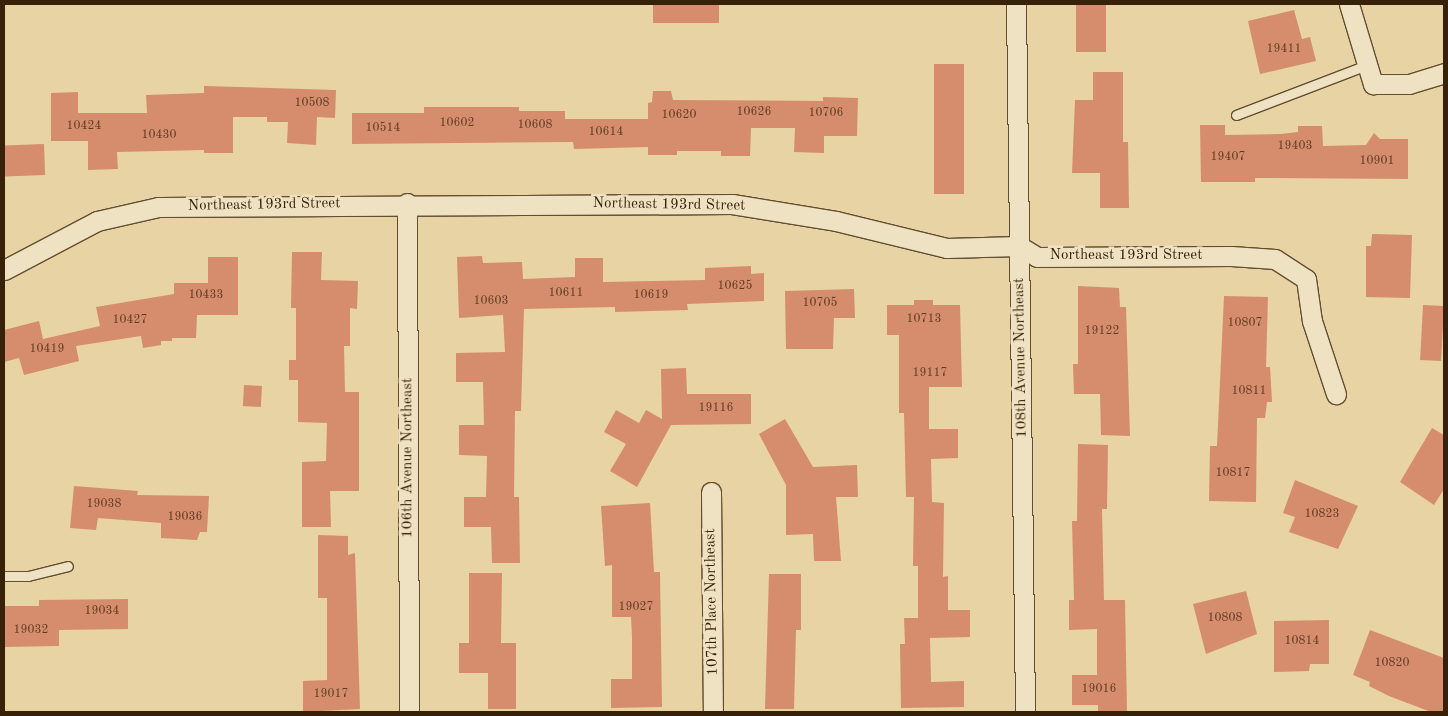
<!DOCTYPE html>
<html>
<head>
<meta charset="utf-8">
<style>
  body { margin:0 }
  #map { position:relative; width:1448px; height:716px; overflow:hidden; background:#e7d3a3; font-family:"Old Standard TT",serif }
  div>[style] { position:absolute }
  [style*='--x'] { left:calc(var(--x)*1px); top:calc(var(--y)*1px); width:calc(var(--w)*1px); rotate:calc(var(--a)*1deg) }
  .building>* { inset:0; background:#d68d6e; transform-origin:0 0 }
  .roads { filter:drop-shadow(1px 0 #634e2f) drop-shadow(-1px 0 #634e2f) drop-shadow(0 1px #634e2f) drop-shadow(0 -1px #634e2f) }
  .lane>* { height:9px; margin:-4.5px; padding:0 4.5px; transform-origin:4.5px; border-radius:4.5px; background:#efe2c3 }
  .street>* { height:19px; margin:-9.5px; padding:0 9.5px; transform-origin:9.5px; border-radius:9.5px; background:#efe2c3 }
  span { translate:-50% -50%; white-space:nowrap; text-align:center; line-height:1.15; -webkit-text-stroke:5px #efe2c3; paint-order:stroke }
  .number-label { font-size:12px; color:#5f3c22 }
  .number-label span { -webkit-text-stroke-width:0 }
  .street-label { font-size:15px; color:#372108 }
  .frame { position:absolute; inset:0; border:5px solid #372108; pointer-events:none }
</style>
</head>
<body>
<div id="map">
  <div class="building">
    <div style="left:653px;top:4px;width:66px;height:19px"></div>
    <div style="left:1076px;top:4px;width:30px;height:48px"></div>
    <div style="clip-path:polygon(1294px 10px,1302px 39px,1310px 37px,1316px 61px,1260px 74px,1248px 21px)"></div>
    <div style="left:934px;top:64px;width:30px;height:130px"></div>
    <div style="clip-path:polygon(1093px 72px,1123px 72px,1123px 142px,1128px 142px,1129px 208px,1100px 208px,1100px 173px,1072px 173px,1075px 100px,1093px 100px)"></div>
    <div style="clip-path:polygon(204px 86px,336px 90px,335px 118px,317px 117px,316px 145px,287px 143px,288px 122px,267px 122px,267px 117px,233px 117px,233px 153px,204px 153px,204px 150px,117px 152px,118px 169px,88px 170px,88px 141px,51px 141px,51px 93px,78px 92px,78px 113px,147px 113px,146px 95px,204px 93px)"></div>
    <div style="clip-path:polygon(653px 91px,671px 91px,673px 100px,823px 101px,823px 97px,858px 98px,857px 136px,824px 136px,824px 153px,794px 152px,795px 128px,751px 128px,750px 156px,721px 156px,721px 151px,677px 151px,677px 155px,648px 155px,648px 147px,574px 149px,573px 142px,352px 144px,352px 113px,424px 113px,424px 107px,519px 107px,519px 111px,565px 111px,565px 119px,648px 119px,648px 103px,652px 102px)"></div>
    <div style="clip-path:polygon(1200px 125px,1225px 125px,1225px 135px,1281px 134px,1298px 132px,1298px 126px,1322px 126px,1323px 146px,1366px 145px,1374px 133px,1380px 139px,1408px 139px,1408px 179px,1255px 178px,1255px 182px,1201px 182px)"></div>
    <div style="left:44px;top:144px;width:31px;height:40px;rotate:88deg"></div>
    <div style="clip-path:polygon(1372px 234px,1412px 235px,1410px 298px,1366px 297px,1366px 246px,1371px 246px)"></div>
    <div style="clip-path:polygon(292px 252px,322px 252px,321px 280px,358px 281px,357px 309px,350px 308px,350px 346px,344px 346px,345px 392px,359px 392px,359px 491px,330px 491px,331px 527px,302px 527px,302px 462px,326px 461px,327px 423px,298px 422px,298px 380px,289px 380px,289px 360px,296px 360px,296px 308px,291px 308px)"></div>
    <div style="clip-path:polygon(482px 256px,483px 263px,522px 262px,523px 279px,575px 277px,575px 258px,603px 258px,603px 282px,705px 280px,705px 268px,751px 266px,751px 274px,764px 273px,764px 301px,687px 304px,688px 310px,615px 312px,615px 307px,524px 309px,521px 411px,515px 411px,514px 497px,519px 497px,520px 563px,492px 563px,491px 527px,464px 527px,464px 497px,486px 497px,487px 456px,459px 455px,459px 425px,484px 425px,483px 382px,456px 382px,456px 353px,505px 352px,503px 315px,459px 318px,457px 257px)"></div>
    <div style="clip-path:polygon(208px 257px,238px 257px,238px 315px,197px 315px,196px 338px,172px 338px,172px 341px,161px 341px,161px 345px,143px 348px,141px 336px,76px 346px,79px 361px,24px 375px,19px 358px,4px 362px,4px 330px,39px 321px,43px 339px,100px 326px,96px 307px,174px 294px,174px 283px,208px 283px)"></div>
    <div style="clip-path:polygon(1078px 286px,1119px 288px,1120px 307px,1126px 307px,1130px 436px,1101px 435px,1100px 394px,1074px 394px,1073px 364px,1078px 364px)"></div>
    <div style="clip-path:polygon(854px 289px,855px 318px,834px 318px,833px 349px,786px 349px,785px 291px)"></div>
    <div style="clip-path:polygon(1224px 296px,1268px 297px,1266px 367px,1270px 367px,1272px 402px,1267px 402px,1265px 418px,1257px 418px,1256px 502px,1209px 501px,1210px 446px,1217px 446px)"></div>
    <div style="clip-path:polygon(914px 300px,933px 300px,933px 305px,960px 305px,962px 387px,929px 387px,929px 429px,958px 429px,958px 458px,931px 459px,932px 502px,944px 503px,943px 577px,948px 576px,948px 610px,970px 610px,970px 637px,930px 638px,931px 682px,964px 681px,964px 707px,901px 708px,900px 644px,905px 644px,904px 618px,918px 618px,918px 566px,913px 566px,914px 497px,906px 497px,904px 413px,899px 413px,899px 335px,887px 335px,887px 305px,914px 305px)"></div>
    <div style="left:1423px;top:305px;width:21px;height:55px;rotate:3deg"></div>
    <div style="clip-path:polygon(686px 368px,687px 394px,751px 394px,751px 424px,671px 425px,637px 487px,610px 471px,626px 444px,604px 432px,616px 410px,639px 423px,646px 410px,662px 419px,661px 369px)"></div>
    <div style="left:244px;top:385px;width:18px;height:21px;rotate:3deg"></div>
    <div style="clip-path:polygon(785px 419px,813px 467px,857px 465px,858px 497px,836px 497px,841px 561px,814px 561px,813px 534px,786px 535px,786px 485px,759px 434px)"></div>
    <div style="clip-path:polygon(1432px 428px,1444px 435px,1444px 489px,1434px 505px,1400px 482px)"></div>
    <div style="clip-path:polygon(1078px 444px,1108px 445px,1107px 509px,1102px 509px,1104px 600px,1125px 600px,1127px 712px,1098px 712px,1098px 705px,1072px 705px,1072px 675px,1097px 675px,1097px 629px,1069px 630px,1069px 600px,1074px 600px,1072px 521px,1077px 521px)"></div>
    <div style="clip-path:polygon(1295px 480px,1358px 506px,1338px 549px,1289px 532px,1295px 517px,1283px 513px)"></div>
    <div style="clip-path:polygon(74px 486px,138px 491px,137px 495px,209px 496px,207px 532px,200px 532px,197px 540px,161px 538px,161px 523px,98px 518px,96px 530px,70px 528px)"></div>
    <div style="clip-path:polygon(650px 503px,654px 572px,660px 572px,662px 707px,611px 708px,611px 679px,632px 679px,632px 637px,631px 617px,612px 617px,612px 565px,605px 566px,601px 506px)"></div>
    <div style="clip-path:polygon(318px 535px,348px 536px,348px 555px,355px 553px,360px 709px,303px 712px,303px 681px,327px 680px,327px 598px,318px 598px)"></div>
    <div style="clip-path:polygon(469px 573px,502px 573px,501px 643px,516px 643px,516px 709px,488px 709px,488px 673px,459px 673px,459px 643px,469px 643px)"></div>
    <div style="clip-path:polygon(769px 574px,801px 574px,801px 630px,796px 630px,794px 709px,765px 709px)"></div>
    <div style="clip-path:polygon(1246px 591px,1257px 634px,1206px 654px,1193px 604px)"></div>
    <div style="clip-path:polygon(128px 599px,128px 629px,59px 630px,59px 646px,4px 647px,4px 606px,39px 606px,39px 600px)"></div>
    <div style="clip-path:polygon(1329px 620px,1329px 664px,1310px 664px,1309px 671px,1274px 672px,1274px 621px)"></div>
    <div style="clip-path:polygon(1370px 630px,1444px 658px,1444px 712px,1431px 712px,1389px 696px,1369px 686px,1370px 682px,1353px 675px)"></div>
  </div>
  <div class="roads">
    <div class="lane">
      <div style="--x:1236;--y:115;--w:140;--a:-20.9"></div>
      <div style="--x:4;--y:576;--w:24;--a:0"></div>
      <div style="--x:28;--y:576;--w:41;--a:-14"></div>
    </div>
    <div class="street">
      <div style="--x:1016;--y:4;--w:708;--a:89.27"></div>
      <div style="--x:1349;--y:4;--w:84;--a:73.3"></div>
      <div style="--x:1373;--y:84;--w:36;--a:0"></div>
      <div style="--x:1409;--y:84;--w:37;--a:-17"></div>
      <div style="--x:407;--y:203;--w:509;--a:89.77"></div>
      <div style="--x:4;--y:270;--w:105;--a:-27.8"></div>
      <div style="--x:97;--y:221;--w:63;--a:-12.9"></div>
      <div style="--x:158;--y:207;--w:574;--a:-0.3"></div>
      <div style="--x:732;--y:204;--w:105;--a:9.3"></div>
      <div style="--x:836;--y:221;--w:114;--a:13.7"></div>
      <div style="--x:947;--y:248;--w:72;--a:-1.6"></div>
      <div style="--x:1019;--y:246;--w:21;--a:31"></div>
      <div style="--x:1037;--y:257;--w:194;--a:-0.3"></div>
      <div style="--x:1231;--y:256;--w:44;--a:3.9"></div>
      <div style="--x:1275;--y:259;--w:37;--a:33"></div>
      <div style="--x:1306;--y:279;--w:42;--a:81.9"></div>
      <div style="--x:1312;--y:321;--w:77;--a:71.8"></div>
      <div style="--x:711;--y:492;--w:220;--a:89.5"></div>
    </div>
  </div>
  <div class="number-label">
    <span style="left:1284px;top:50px">19411</span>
    <span style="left:312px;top:104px">10508</span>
    <span style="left:754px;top:113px">10626</span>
    <span style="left:826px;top:114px">10706</span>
    <span style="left:679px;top:116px">10620</span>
    <span style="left:457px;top:124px">10602</span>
    <span style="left:535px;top:126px">10608</span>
    <span style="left:84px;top:127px">10424</span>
    <span style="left:383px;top:129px">10514</span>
    <span style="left:606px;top:133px">10614</span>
    <span style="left:159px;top:136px">10430</span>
    <span style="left:1295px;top:147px">19403</span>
    <span style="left:1228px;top:158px">19407</span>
    <span style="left:1377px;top:162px">10901</span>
    <span style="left:735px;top:287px">10625</span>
    <span style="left:566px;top:294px">10611</span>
    <span style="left:206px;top:296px">10433</span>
    <span style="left:651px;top:296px">10619</span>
    <span style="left:491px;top:302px">10603</span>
    <span style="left:820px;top:304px">10705</span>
    <span style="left:924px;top:320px">10713</span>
    <span style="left:130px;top:321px">10427</span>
    <span style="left:1245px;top:324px">10807</span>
    <span style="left:1102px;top:332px">19122</span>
    <span style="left:47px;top:350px">10419</span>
    <span style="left:930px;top:374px">19117</span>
    <span style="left:1249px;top:392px">10811</span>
    <span style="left:716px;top:409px">19116</span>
    <span style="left:1233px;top:474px">10817</span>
    <span style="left:104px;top:505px">19038</span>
    <span style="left:1322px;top:515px">10823</span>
    <span style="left:185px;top:518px">19036</span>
    <span style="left:636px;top:608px">19027</span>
    <span style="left:102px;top:612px">19034</span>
    <span style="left:1225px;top:619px">10808</span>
    <span style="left:31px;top:631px">19032</span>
    <span style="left:1302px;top:642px">10814</span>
    <span style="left:1392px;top:664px">10820</span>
    <span style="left:1099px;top:690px">19016</span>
    <span style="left:331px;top:695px">19017</span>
  </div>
  <div class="street-label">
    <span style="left:264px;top:205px;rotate:-1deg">Northeast 193rd Street</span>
    <span style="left:669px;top:205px;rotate:1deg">Northeast 193rd Street</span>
    <span style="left:1126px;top:256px">Northeast 193rd Street</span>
    <span style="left:1021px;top:358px;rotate:-91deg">108th Avenue Northeast</span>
    <span style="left:408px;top:458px;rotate:-90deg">106th Avenue Northeast</span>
    <span style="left:712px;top:602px;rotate:-91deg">107th Place Northeast</span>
  </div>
  <div class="frame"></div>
</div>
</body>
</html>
